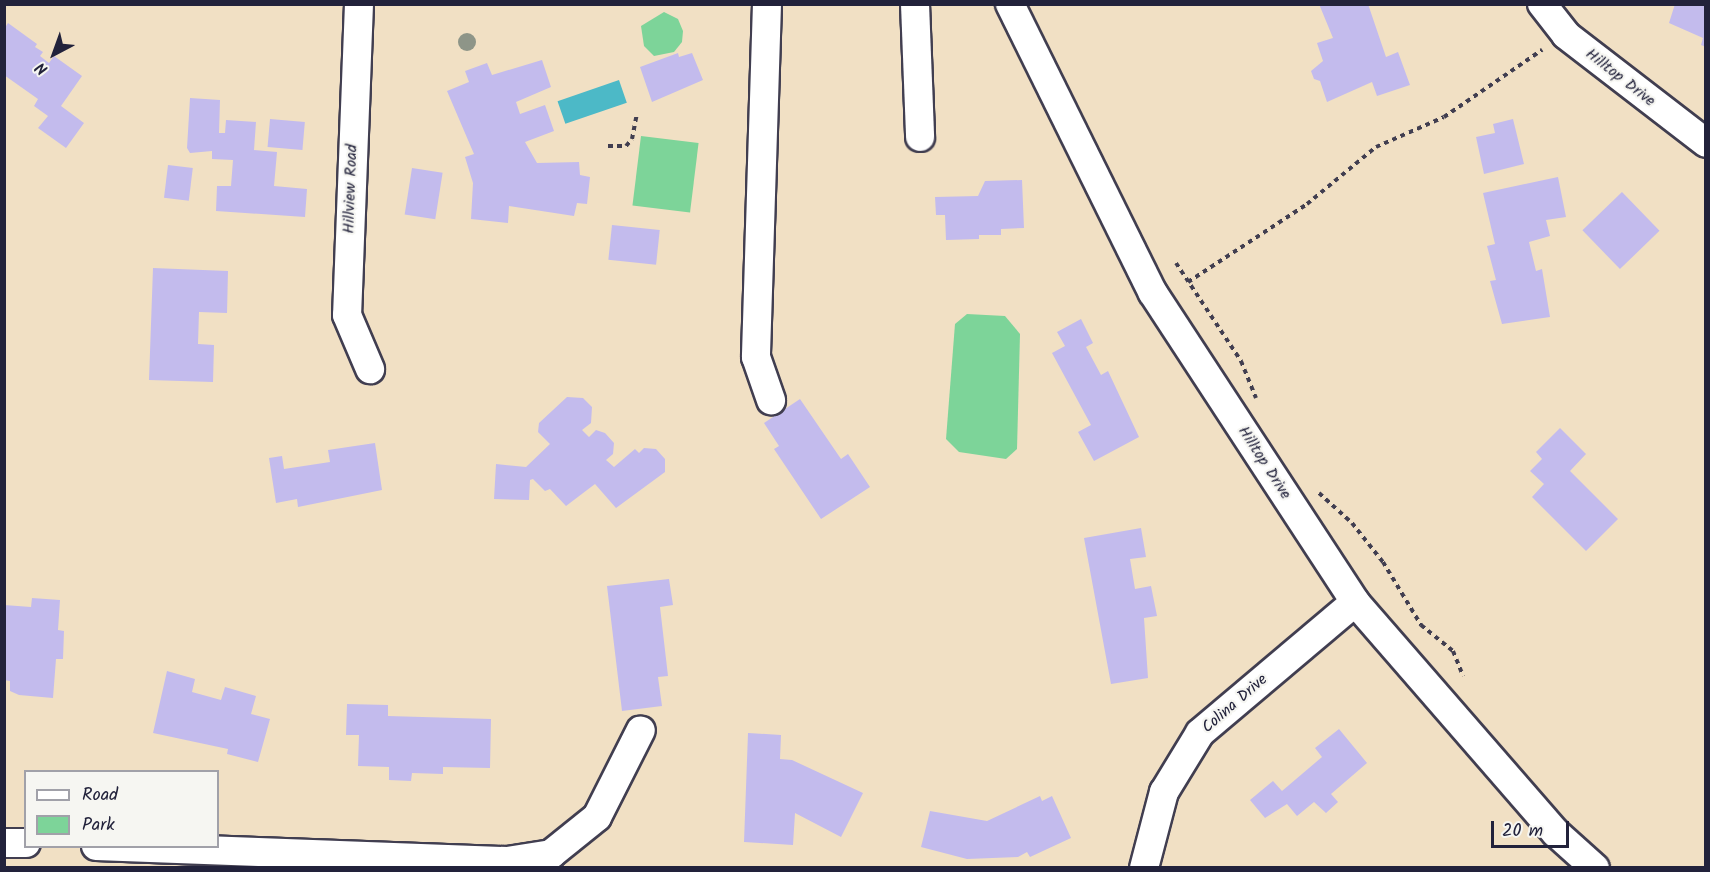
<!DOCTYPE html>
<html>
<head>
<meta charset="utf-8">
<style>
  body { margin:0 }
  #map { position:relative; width:1710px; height:872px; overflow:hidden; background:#f1e0c4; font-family:Kalam,sans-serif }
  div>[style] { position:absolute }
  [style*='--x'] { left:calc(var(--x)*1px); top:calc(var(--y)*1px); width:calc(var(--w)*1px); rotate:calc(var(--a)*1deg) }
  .green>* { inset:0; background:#7dd499; transform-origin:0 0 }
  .water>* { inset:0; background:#4cb9c7; transform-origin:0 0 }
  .building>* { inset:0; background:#c3bbed; transform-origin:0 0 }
  .path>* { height:4px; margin-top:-2px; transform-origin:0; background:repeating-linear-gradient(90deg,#413e50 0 4.5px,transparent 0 9px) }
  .roads { filter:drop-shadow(2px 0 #413e50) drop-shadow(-2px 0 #413e50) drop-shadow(0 2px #413e50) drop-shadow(0 -2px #413e50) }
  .minor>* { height:28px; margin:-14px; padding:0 14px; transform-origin:14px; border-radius:14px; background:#fff }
  .trees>* { width:18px; height:18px; margin:-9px; border-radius:50%; background:#8e9588 }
  span { translate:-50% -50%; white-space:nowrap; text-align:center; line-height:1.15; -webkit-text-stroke:4.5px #f6f6f2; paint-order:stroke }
  .street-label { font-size:16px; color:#22223b }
  .frame { position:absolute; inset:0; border:6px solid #22223b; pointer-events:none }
  .legend { position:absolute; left:24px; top:770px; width:195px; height:78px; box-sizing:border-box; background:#f6f6f2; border:2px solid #a1a1a9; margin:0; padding:8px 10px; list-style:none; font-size:18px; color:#22223b }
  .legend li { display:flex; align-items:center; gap:12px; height:30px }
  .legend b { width:30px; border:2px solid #a1a1a9 }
  .north { position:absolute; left:24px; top:24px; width:60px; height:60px; -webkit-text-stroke:4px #f6f6f2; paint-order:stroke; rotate:221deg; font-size:16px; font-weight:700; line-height:24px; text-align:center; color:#22223b }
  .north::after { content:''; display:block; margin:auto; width:21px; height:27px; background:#22223b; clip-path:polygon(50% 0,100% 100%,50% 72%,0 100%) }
  .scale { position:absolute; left:1491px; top:821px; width:78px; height:27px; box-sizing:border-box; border:3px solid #22223b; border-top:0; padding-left:8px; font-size:18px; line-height:21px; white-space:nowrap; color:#22223b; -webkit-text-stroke:4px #f6f6f2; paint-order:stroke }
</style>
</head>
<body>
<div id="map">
  <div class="green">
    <div style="clip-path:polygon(664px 12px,678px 19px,683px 31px,682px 42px,674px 52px,654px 56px,644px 46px,641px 26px)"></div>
    <div style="left:641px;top:136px;width:58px;height:70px;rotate:7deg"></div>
    <div style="clip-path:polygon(967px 314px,1005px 316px,1020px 334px,1017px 449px,1006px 459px,959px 452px,946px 439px,955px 324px)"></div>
  </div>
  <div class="water">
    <div style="left:619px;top:80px;width:24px;height:65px;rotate:71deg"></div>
  </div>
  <div class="building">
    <div style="clip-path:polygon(1319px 4px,1368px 4px,1386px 57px,1398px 52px,1410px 85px,1377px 96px,1372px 82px,1327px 102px,1320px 81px,1314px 79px,1311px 71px,1323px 61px,1317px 43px,1333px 38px)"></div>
    <div style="clip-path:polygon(1675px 4px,1706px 4px,1706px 47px,1701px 45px,1703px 38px,1669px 23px)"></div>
    <div style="clip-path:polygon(8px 23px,37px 44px,35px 47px,43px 52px,40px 56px,49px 63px,54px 56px,82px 76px,61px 106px,84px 123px,66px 148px,38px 128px,48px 116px,34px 106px,38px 99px,4px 75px,4px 29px)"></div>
    <div style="clip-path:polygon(678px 53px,679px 57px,692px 53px,703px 80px,652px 102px,640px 67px)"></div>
    <div style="clip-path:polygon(542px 60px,551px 87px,516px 102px,520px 114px,545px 105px,554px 131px,525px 142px,537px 163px,579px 162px,580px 175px,590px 177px,587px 204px,577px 203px,574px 216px,509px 206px,508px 223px,471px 219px,473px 183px,465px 157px,474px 154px,447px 91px,469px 82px,465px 71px,487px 63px,492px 75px)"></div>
    <div style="clip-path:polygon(190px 98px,220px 100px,219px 133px,225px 133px,226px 120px,256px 122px,254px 150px,277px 152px,274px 186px,307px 189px,305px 217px,216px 211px,217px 186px,231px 186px,233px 160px,212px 159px,212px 151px,190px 153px,187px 148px)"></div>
    <div style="left:270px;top:119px;width:35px;height:28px;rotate:5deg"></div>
    <div style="clip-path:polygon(1513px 119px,1524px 164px,1484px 174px,1476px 137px,1495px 133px,1493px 124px)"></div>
    <div style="left:168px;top:165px;width:25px;height:33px;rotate:7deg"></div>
    <div style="left:412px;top:168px;width:31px;height:47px;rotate:9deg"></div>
    <div style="clip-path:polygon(1558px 177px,1566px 217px,1546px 220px,1550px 236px,1529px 242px,1536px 271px,1542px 269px,1550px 317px,1502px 324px,1490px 281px,1496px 280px,1487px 246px,1495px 244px,1483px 193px)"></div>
    <div style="clip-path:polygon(1022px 180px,1024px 228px,1001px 229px,1001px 235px,979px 235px,979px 239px,946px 240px,945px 215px,936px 215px,935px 197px,978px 196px,985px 181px)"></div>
    <div style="left:1622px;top:192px;width:54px;height:55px;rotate:46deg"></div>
    <div style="left:612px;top:225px;width:48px;height:35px;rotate:6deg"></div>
    <div style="clip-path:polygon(153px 268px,228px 271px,227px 313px,199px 312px,198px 344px,214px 345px,213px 382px,149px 380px)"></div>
    <div style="clip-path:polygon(1081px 319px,1093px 343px,1086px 347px,1101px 375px,1108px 371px,1139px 437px,1094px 461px,1078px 432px,1091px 425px,1052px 353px,1065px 346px,1057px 332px)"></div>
    <div style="clip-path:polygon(567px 397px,583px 398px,592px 407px,591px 423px,582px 430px,589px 437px,596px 430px,605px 433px,614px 443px,613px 454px,606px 460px,614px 467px,635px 449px,639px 453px,644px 448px,656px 449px,665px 459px,665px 472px,616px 508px,595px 484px,566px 506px,550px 489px,545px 491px,533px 479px,530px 480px,529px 500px,494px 499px,496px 464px,526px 467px,550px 444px,538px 432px,539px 423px)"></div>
    <div style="clip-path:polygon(800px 399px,841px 459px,848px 454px,870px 487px,821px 519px,774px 449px,779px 446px,764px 423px)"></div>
    <div style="clip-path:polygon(1560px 428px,1586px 454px,1570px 471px,1618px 519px,1586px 551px,1532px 497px,1544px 484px,1530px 471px,1542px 459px,1536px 452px)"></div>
    <div style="clip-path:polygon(375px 443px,382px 490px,298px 507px,297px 499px,276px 503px,269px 458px,282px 456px,284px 469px,330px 462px,328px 450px)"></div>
    <div style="clip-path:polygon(1141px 528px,1146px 557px,1130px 559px,1135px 589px,1151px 586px,1157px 616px,1144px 618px,1148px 678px,1111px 684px,1084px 538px)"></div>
    <div style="clip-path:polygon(669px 579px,673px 605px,660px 607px,668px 676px,658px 677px,662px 706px,622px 711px,607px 586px)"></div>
    <div style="clip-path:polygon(32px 598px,60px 600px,58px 630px,64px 631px,63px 659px,56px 659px,53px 698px,19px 695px,10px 691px,10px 681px,4px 680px,4px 605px,31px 607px)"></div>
    <div style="clip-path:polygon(167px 671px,195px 679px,192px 692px,221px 700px,225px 687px,256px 696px,251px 714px,270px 719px,258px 762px,227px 754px,228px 749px,153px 733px)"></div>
    <div style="clip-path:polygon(347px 704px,388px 705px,388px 716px,491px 719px,490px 768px,443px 767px,443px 774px,412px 773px,411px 781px,389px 780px,389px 767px,358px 766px,359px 735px,346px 735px)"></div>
    <div style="clip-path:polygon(1339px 729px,1367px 763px,1331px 794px,1338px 802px,1326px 813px,1314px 802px,1297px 816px,1287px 804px,1265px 818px,1250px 800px,1273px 781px,1282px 791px,1322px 757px,1315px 748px)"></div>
    <div style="clip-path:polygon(748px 733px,781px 735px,780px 759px,792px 760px,863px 793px,841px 837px,795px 813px,793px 845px,744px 842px)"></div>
    <div style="clip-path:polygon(1040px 796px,1042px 801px,1052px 796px,1071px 838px,1030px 857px,1027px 852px,1018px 857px,967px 859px,921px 847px,930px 811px,987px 821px)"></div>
  </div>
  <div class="path">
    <div style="--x:608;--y:146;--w:18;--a:0"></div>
    <div style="--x:626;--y:146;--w:9;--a:-49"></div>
    <div style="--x:632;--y:139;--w:26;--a:-79"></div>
    <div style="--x:1176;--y:263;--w:118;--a:56.4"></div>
    <div style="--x:1241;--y:361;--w:40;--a:68"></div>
    <div style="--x:1188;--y:282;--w:142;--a:-33.2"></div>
    <div style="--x:1307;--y:204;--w:89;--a:-39.6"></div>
    <div style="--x:1376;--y:147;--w:74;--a:-23.8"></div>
    <div style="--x:1444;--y:117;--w:119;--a:-34.4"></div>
    <div style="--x:1319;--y:493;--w:45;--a:42.3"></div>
    <div style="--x:1352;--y:523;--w:50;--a:51.5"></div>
    <div style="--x:1383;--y:562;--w:74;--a:58.9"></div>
    <div style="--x:1421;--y:625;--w:41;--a:39.1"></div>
    <div style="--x:1453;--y:651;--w:27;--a:68"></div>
  </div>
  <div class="roads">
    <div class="minor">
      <div style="--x:359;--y:4;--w:311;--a:92.2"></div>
      <div style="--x:347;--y:315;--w:59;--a:66.9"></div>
      <div style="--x:767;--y:4;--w:353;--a:91.8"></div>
      <div style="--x:756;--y:357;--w:46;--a:70.8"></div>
      <div style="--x:915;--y:4;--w:133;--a:87.8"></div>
      <div style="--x:1010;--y:4;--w:322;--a:63.7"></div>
      <div style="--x:1153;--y:293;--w:369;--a:56.8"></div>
      <div style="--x:1355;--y:602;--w:306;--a:49"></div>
      <div style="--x:1556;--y:833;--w:52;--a:41.9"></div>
      <div style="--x:1542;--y:4;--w:39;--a:52"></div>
      <div style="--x:1566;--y:35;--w:177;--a:37.6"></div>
      <div style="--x:4;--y:843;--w:22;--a:0"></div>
      <div style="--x:96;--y:846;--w:411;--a:2.1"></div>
      <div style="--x:507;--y:861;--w:45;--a:-9"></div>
      <div style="--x:551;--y:854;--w:59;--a:-38.8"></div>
      <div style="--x:597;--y:817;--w:97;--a:-63.2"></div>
      <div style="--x:1144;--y:868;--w:79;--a:-75.3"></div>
      <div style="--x:1164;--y:792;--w:69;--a:-58.6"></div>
      <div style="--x:1200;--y:733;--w:203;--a:-40.2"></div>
    </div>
  </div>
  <div class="trees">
    <div style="left:467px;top:42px"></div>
  </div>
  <div class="street-label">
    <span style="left:1620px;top:78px;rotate:38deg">Hilltop Drive</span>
    <span style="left:351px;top:189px;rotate:-88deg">Hillview Road</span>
    <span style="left:1264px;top:463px;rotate:57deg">Hilltop Drive</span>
    <span style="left:1235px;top:704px;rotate:-41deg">Colina Drive</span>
  </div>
  <div class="frame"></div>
  <ul class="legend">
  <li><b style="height:8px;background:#fff"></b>Road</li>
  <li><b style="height:16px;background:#7dd499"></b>Park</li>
  </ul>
  <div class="north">N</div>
  <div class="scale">20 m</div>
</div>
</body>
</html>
